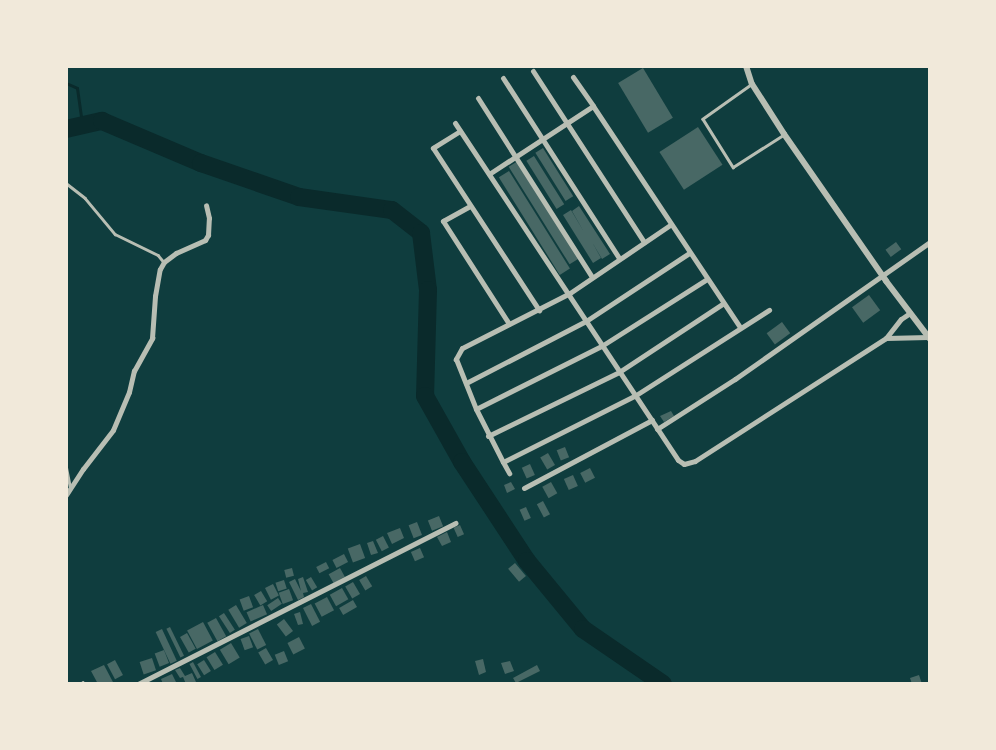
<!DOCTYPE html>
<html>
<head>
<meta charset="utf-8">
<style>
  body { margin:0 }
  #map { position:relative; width:996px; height:750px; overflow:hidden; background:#0f3d3e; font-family:Ubuntu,sans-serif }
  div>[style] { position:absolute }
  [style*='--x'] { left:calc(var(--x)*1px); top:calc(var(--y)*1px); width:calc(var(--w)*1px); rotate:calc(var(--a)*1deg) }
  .stream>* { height:3px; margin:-1.5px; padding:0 1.5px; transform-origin:1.5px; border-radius:1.5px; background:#0a2a2b }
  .river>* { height:18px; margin:-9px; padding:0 9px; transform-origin:9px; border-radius:9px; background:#0a2a2b }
  .building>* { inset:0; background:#486865; transform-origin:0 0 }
  .service>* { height:2.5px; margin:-1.25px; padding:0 1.25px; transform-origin:1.25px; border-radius:1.25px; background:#b8beb3 }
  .minor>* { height:5px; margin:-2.5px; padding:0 2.5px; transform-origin:2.5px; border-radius:2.5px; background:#b8beb3 }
  .tertiary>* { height:6px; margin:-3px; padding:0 3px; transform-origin:3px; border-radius:3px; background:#b8beb3 }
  span { translate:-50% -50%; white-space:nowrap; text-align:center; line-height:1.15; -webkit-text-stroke:4.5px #f1e9da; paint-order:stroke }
  .frame { position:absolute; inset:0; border:68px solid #f1e9da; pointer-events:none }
</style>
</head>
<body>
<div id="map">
  <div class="stream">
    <div style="--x:66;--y:83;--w:12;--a:24"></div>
    <div style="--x:77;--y:88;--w:37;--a:82"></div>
  </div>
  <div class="river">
    <div style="--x:66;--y:129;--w:37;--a:-13"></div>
    <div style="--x:102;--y:121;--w:108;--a:23"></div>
    <div style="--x:201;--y:163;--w:104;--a:19.1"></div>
    <div style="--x:299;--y:197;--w:94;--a:8"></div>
    <div style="--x:392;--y:210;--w:37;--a:38"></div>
    <div style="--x:421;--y:233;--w:57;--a:83"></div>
    <div style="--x:428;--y:290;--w:106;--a:91.6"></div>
    <div style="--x:425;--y:396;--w:76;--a:60.7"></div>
    <div style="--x:462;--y:462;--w:118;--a:56.7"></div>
    <div style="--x:527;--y:561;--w:88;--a:50.5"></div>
    <div style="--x:583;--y:629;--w:97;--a:34.5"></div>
  </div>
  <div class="building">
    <div style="left:643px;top:68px;width:58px;height:29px;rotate:59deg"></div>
    <div style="left:698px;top:127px;width:45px;height:46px;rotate:57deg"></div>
    <div style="left:543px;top:148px;width:57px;height:9px;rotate:58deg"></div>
    <div style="left:534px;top:156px;width:57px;height:9px;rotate:58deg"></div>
    <div style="left:518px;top:161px;width:115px;height:11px;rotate:58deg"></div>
    <div style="left:509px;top:171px;width:115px;height:12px;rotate:58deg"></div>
    <div style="clip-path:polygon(579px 206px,610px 254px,602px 259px,592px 242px,601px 258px,593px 263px,563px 215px,571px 210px,584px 232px,572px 211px)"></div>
    <div style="left:896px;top:242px;width:9px;height:13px;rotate:54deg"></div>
    <div style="left:869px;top:295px;width:19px;height:21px;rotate:54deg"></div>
    <div style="left:782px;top:322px;width:14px;height:19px;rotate:54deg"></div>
    <div style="clip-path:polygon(671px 411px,674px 416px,664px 422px,660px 416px)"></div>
    <div style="left:565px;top:447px;width:11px;height:9px;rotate:68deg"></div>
    <div style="left:548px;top:453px;width:14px;height:9px;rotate:60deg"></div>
    <div style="left:530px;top:464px;width:12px;height:9px;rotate:66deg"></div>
    <div style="left:590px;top:468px;width:11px;height:11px;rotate:63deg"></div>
    <div style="left:573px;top:475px;width:12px;height:10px;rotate:66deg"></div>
    <div style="clip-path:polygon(511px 482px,515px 489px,507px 493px,504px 485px)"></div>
    <div style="left:551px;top:482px;width:13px;height:10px;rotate:61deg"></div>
    <div style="left:543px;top:501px;width:15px;height:7px;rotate:62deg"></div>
    <div style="left:526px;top:507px;width:12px;height:7px;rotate:66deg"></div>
    <div style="left:439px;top:516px;width:11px;height:12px;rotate:68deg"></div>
    <div style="left:417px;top:522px;width:14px;height:9px;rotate:69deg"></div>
    <div style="left:460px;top:525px;width:10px;height:7px;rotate:66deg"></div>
    <div style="clip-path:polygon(400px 528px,404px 538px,392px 544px,387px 533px)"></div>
    <div style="clip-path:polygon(447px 532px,451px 542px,442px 546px,437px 537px)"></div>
    <div style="left:383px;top:536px;width:13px;height:8px;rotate:63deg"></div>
    <div style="clip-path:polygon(373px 541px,378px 553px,371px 555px,367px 543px)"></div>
    <div style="left:360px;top:544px;width:15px;height:13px;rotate:70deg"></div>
    <div style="left:420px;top:548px;width:10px;height:10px;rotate:66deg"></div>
    <div style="left:344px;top:554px;width:9px;height:13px;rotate:63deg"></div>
    <div style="left:326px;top:562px;width:7px;height:11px;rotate:63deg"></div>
    <div style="left:515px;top:563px;width:17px;height:9px;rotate:50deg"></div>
    <div style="left:292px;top:568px;width:8px;height:8px;rotate:76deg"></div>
    <div style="left:340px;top:568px;width:10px;height:13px;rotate:61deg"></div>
    <div style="left:366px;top:576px;width:12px;height:8px;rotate:59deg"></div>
    <div style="clip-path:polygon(303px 577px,308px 592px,303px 593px,304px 597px,298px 600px,289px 582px,295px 579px,301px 591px,298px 579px)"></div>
    <div style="left:311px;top:577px;width:12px;height:6px;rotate:59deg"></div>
    <div style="left:284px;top:580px;width:9px;height:9px;rotate:72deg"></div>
    <div style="left:353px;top:582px;width:14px;height:9px;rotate:60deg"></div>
    <div style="left:273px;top:584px;width:13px;height:9px;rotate:63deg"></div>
    <div style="left:342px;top:588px;width:13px;height:14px;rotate:61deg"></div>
    <div style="left:289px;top:589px;width:12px;height:11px;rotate:70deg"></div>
    <div style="left:261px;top:591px;width:12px;height:8px;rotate:59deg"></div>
    <div style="left:249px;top:596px;width:12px;height:10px;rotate:70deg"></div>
    <div style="left:327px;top:597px;width:15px;height:14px;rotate:62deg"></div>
    <div style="left:278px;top:598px;width:7px;height:13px;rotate:56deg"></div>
    <div style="left:353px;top:600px;width:8px;height:16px;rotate:60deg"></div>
    <div style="left:311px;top:604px;width:20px;height:9px;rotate:63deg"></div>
    <div style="left:236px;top:605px;width:21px;height:9px;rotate:59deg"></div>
    <div style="left:263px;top:605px;width:10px;height:18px;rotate:66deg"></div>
    <div style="clip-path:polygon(300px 612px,303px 624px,298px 625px,294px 614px)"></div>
    <div style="left:224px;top:613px;width:20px;height:6px;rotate:57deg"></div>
    <div style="left:216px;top:618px;width:21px;height:10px;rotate:61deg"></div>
    <div style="left:284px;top:619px;width:15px;height:9px;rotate:53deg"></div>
    <div style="left:203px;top:622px;width:21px;height:18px;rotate:62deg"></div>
    <div style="left:170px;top:627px;width:32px;height:4px;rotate:64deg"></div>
    <div style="left:162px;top:629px;width:35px;height:7px;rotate:65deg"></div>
    <div style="left:258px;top:629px;width:18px;height:10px;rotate:63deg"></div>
    <div style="left:187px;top:633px;width:18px;height:8px;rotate:61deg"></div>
    <div style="left:249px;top:636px;width:12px;height:9px;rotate:70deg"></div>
    <div style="left:299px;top:637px;width:13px;height:13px;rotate:63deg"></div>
    <div style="left:231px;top:643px;width:17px;height:13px;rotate:59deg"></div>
    <div style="left:266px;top:648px;width:14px;height:9px;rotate:60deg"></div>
    <div style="left:164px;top:650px;width:14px;height:10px;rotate:69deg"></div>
    <div style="left:284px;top:651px;width:11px;height:10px;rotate:68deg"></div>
    <div style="left:215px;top:652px;width:15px;height:10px;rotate:58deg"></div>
    <div style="left:152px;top:658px;width:13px;height:13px;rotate:72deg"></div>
    <div style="clip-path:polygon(483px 659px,486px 672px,479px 675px,475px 661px)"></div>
    <div style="left:115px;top:660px;width:17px;height:9px;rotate:62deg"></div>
    <div style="left:204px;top:660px;width:13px;height:8px;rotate:58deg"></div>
    <div style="clip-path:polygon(510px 661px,514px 671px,505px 674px,501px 663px)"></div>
    <div style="left:193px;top:662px;width:17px;height:4px;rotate:62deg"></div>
    <div style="clip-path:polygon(104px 665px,114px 684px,98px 684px,91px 671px)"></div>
    <div style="clip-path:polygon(537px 665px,540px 671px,516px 683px,513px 678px)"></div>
    <div style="clip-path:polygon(180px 668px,185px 676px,192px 673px,196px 682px,186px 684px,183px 677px,180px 678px,175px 670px)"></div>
    <div style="clip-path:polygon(172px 674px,177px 684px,163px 684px,161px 679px)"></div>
    <div style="clip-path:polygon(919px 675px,922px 684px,912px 684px,910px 678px)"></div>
  </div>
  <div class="service">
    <div style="--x:751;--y:85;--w:59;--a:144.7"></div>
    <div style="--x:703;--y:119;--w:57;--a:58"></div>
    <div style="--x:733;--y:167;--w:59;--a:-32.6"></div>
    <div style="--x:66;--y:183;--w:24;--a:38"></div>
    <div style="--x:85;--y:198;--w:47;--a:50.2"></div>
    <div style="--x:115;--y:234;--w:48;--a:26"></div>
    <div style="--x:158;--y:255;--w:8;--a:50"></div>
    <div style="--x:66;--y:465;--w:21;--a:79"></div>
    <div style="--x:83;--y:682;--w:2;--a:63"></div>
  </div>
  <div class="minor">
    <div style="--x:533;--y:71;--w:204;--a:57"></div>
    <div style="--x:573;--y:77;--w:35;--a:55"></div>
    <div style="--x:503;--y:78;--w:214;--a:57.2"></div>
    <div style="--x:478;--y:98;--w:212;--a:57.5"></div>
    <div style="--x:455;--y:123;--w:404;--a:56.5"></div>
    <div style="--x:678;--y:460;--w:7;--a:34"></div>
    <div style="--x:684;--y:464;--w:11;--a:-15"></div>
    <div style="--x:695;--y:461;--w:227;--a:-32.8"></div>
    <div style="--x:886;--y:338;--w:24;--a:-52"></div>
    <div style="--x:901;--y:319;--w:11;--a:-34"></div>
    <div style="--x:460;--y:131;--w:32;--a:148"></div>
    <div style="--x:433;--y:148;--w:194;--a:56.8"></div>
    <div style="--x:489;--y:174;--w:124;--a:-33.2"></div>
    <div style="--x:593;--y:106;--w:265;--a:56.4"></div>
    <div style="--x:470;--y:206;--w:31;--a:151"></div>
    <div style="--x:443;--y:221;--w:122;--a:57.3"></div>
    <div style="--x:670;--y:225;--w:121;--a:145.8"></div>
    <div style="--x:570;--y:293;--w:121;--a:153"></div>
    <div style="--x:462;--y:348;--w:13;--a:119"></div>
    <div style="--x:456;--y:359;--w:54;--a:68.2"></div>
    <div style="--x:476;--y:409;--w:59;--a:63"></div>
    <div style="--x:503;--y:462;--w:149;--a:-26.7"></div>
    <div style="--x:636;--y:395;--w:158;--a:-32.6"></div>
    <div style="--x:886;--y:338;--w:42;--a:-1.4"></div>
    <div style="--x:466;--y:383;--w:135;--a:-27.3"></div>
    <div style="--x:586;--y:321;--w:123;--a:-33.4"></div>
    <div style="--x:476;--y:409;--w:142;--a:-26.7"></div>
    <div style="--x:603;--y:345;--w:123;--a:-32.4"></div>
    <div style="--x:657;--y:429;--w:93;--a:-32.7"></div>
    <div style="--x:735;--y:379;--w:238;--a:-35.1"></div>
    <div style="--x:488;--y:436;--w:146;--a:-26"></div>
    <div style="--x:619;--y:372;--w:123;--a:-33.4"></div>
    <div style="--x:503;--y:462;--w:13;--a:61"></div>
    <div style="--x:524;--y:488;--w:145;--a:-28"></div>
    <div style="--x:66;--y:495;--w:31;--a:-57"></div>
    <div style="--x:83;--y:469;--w:49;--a:-52.4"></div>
    <div style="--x:113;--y:430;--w:41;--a:-67.2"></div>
    <div style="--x:129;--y:392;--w:22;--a:-77"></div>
    <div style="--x:134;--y:371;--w:38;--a:-61"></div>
    <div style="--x:152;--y:338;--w:42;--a:-85.9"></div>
    <div style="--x:155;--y:296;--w:27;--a:-80"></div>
    <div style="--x:160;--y:269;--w:8;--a:-60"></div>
    <div style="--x:164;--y:262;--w:15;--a:-37"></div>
    <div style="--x:176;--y:253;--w:32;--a:-24"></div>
    <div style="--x:205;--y:240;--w:6;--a:-59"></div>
    <div style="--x:208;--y:235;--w:17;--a:-87"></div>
    <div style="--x:209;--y:218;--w:13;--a:-103"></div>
    <div style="--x:138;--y:684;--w:356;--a:-26.9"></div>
  </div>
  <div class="tertiary">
    <div style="--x:746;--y:66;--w:19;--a:72"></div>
    <div style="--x:752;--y:84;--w:59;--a:57.4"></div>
    <div style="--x:784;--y:134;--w:179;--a:55.2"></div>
    <div style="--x:886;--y:281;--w:73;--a:52.8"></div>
  </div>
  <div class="frame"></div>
</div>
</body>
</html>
